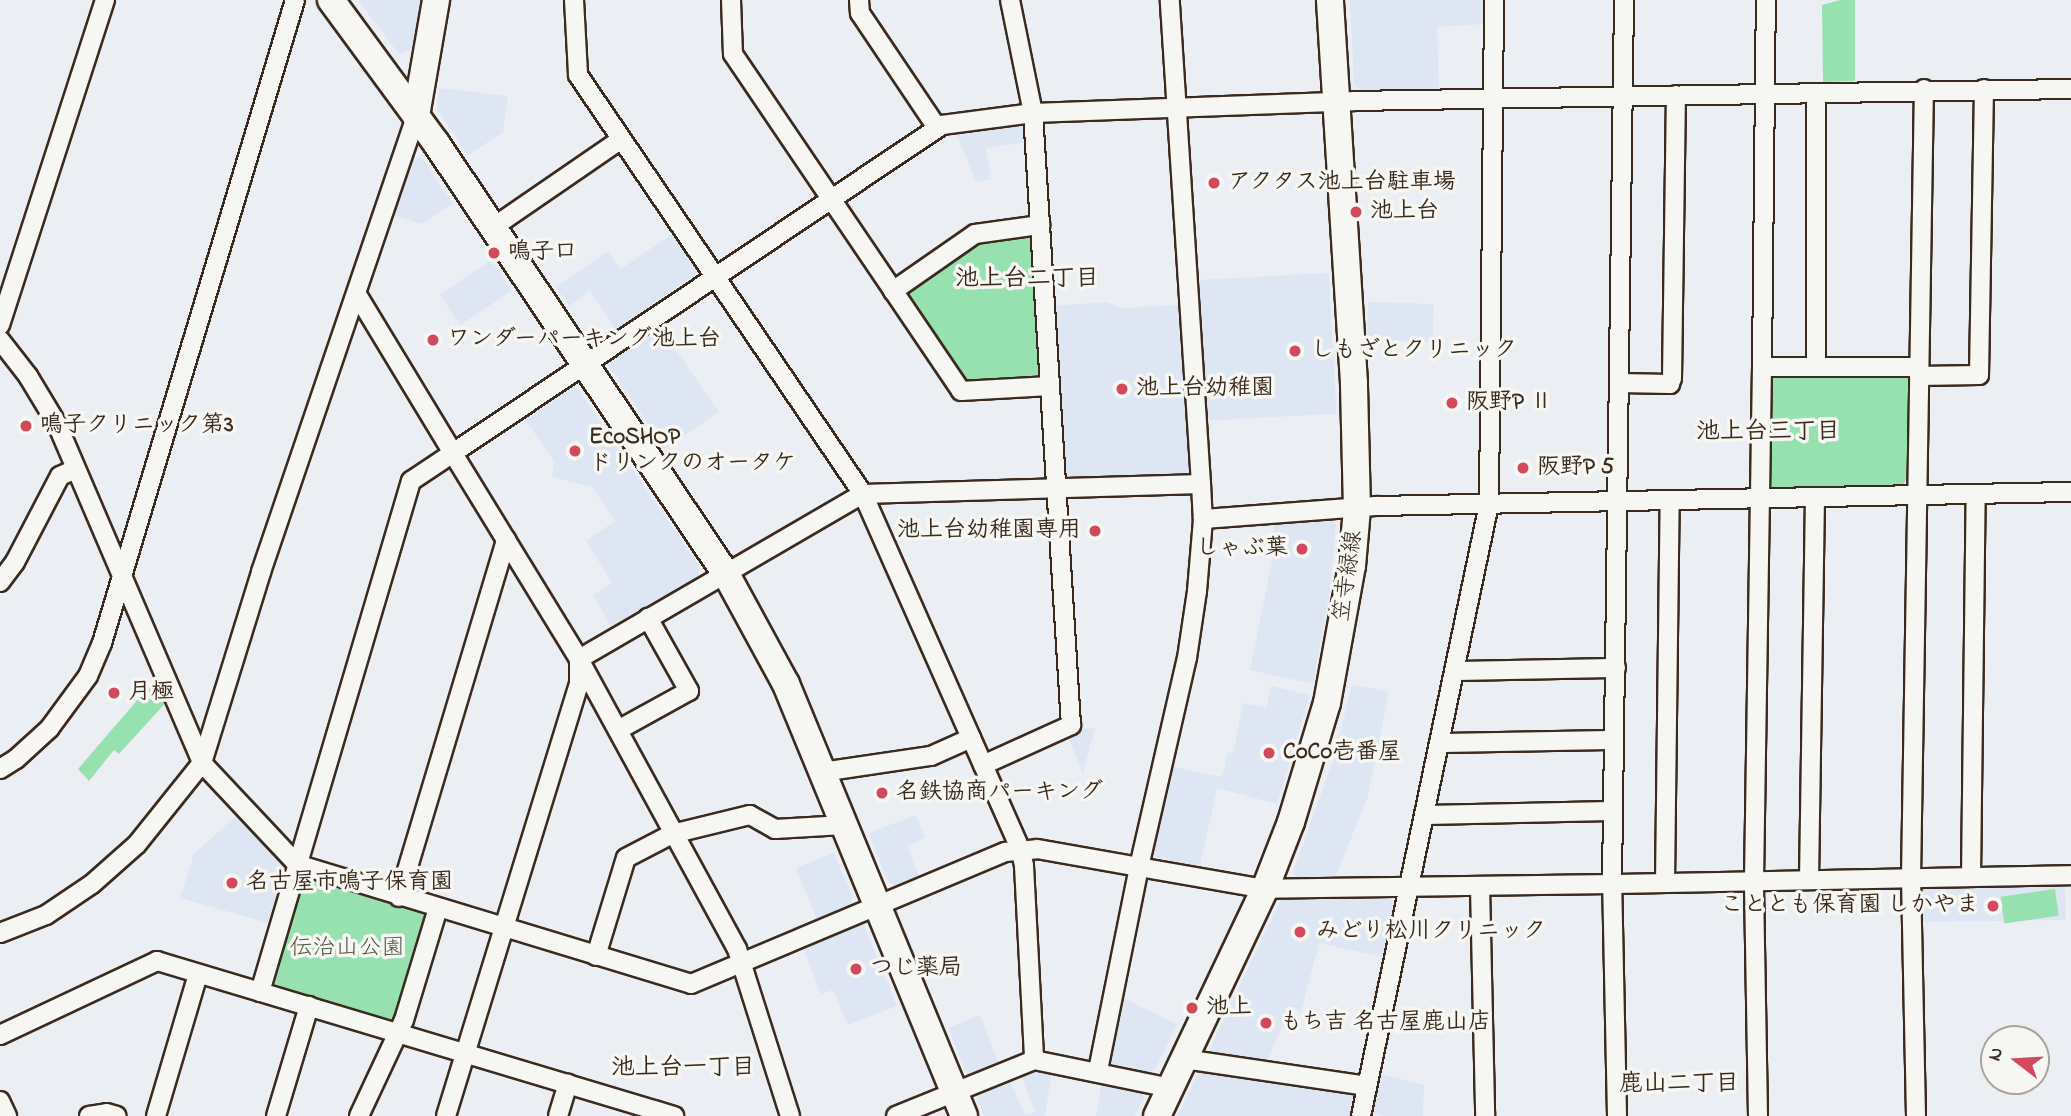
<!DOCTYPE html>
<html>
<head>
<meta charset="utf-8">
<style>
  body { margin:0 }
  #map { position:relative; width:2071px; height:1116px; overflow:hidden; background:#ebeff3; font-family:"Indie Flower","Klee One",sans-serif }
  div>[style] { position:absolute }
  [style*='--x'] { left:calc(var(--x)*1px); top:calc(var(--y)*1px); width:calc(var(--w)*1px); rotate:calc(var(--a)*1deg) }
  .built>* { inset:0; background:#dee6f4; transform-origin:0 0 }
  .green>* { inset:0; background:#97e1b1; transform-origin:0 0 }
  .roads { filter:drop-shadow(2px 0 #3b2a1e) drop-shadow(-2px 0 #3b2a1e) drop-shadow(0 2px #3b2a1e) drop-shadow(0 -2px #3b2a1e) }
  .street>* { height:18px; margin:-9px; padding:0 9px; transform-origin:9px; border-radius:9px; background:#f6f6f2 }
  .secondary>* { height:26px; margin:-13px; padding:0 13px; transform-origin:13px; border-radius:13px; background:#f6f6f2 }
  .dots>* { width:19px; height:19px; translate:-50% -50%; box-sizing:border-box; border:4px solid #f6f6f2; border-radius:50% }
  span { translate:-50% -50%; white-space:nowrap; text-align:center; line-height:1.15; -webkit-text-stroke:7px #f6f6f2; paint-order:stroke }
  .poi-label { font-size:23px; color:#3b2a1e; font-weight:700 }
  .left { translate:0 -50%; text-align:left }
  .right { translate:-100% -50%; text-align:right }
  .street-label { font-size:23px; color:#3b2a1e }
  .park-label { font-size:23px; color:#525843 }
  .neighbourhood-label { font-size:24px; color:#3b2a1e; font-weight:700 }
  .north { position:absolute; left:1980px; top:1025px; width:70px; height:70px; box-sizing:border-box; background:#f6f6f2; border:2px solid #aba49d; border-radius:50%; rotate:287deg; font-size:19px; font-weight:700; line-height:28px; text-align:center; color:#3b2a1e }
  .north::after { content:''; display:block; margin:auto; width:24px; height:32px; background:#d1495b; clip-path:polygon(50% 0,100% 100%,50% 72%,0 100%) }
</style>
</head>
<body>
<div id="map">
  <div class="built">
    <div style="clip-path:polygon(358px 0,421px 0,415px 49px,399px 54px)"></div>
    <div style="clip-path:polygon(1350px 0,1484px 0,1484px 24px,1437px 27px,1439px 89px,1362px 91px,1354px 85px)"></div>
    <div style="clip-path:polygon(439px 88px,508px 96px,503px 132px,468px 155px,437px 109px)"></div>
    <div style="clip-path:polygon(1020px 121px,1027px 127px,1028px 142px,986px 148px,991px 179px,976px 182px,955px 129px)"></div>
    <div style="clip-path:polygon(422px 158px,453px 204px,421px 224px,391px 214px,410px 159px)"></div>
    <div style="clip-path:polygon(675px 232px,698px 266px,696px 274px,616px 330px,590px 291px,569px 306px,556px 287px,608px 251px,621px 269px)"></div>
    <div style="left:491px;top:260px;width:37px;height:62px;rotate:56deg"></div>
    <div style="left:1329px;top:273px;width:141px;height:133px;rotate:87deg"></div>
    <div style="clip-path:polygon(1107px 302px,1121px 308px,1182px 305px,1192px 470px,1187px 476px,1071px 481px,1062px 473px,1051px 306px)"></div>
    <div style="left:1434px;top:304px;width:38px;height:66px;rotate:92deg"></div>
    <div style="clip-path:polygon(657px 323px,719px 412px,665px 449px,608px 365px,610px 356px)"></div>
    <div style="clip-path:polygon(569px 383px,575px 385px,700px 568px,697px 578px,611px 626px,593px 595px,612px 583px,586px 541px,615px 521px,592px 487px,552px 477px,554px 461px,522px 415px)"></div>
    <div style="clip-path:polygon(1329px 519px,1336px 524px,1330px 590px,1313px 684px,1250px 670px,1272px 562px,1274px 523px)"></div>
    <div style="clip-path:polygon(1352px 684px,1389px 692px,1368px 796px,1334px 881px,1300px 882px,1293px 872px,1335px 755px)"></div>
    <div style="clip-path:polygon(1271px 686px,1310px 695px,1277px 804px,1217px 788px,1200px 866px,1155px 857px,1151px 850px,1169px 766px,1222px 777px,1228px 752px,1233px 753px,1243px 703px,1266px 708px)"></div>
    <div style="clip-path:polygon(1095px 728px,1083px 773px,1067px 734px,1079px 729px)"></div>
    <div style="clip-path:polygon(238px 814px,282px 861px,285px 868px,268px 923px,180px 898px,194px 854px)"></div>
    <div style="clip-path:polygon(916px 815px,925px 838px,907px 846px,919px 877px,896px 886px,888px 882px,869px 833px)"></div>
    <div style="clip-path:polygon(834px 853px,853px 897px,851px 905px,817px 919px,796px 868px)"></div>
    <div style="clip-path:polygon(2058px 882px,2065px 888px,2066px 920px,1920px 922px,1919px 892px,1926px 885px)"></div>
    <div style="clip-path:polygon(1388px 896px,1394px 902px,1382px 957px,1319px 943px,1301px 1012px,1291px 1006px,1266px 1064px,1214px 1057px,1210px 1048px,1280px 901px,1285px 898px)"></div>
    <div style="clip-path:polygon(857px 922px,864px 925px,897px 1006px,848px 1025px,833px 990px,821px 994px,802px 945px)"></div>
    <div style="clip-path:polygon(1120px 997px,1177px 1024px,1156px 1068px,1149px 1073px,1112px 1065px,1107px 1057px)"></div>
    <div style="clip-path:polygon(980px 1015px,1000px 1066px,973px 1077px,967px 1074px,948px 1028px)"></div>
    <div style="clip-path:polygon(1034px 1068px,1052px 1071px,1045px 1116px,984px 1116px,977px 1098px,980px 1090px,1009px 1078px,1025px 1115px,1035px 1112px,1020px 1073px)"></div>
    <div style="clip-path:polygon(1205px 1071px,1349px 1091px,1353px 1097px,1349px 1116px,1178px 1116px,1197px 1075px)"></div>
    <div style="clip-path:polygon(1377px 1073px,1424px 1085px,1423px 1116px,1383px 1116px,1369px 1113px)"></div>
    <div style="clip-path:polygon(1102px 1082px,1140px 1090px,1144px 1097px,1135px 1116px,1096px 1116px)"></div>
  </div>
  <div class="green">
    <div style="clip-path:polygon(1840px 0,1855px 0,1855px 81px,1823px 82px,1822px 5px)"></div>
    <div style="clip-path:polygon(1027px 231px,1034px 237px,1043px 373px,1037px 380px,969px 384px,962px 381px,904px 295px,906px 286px,976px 239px)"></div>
    <div style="clip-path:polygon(1775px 371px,1901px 372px,1908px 378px,1907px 479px,1899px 489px,1779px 492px,1768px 484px,1769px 381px)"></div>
    <div style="clip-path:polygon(158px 676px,168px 700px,119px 754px,114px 750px,89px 781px,78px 769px)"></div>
    <div style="clip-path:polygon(308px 876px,425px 911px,431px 919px,400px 1019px,393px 1024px,274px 988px,271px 980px,301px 880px)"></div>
    <div style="left:2055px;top:889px;width:27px;height:55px;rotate:82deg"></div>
  </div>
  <div class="roads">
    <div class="street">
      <div style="--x:574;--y:0;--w:75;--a:86.9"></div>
      <div style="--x:578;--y:75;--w:507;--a:55.78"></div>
      <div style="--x:863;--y:494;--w:387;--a:66.1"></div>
      <div style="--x:1020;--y:848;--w:18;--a:77"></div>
      <div style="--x:1024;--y:866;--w:194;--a:87"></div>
      <div style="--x:1034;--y:1060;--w:149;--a:157.9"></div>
      <div style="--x:731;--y:0;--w:54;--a:87.9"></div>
      <div style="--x:733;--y:54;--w:407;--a:55.9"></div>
      <div style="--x:961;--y:391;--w:89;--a:-3.2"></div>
      <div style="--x:859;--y:0;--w:13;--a:86"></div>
      <div style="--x:860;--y:13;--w:136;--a:56.1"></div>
      <div style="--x:1624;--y:0;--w:884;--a:90.78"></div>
      <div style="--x:1612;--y:884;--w:459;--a:-1.1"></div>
      <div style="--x:492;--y:228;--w:155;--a:-34.5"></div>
      <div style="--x:893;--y:291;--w:100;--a:-34.8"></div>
      <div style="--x:975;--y:234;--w:66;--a:-7.9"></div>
      <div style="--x:0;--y:325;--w:342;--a:-72.1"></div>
      <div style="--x:0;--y:340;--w:46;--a:52.1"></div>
      <div style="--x:28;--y:376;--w:56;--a:58.9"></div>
      <div style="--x:57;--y:424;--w:369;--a:66.8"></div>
      <div style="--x:202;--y:763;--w:139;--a:46.8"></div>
      <div style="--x:297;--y:864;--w:412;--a:16.9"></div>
      <div style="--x:691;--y:984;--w:341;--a:-22.8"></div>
      <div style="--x:1005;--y:852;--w:32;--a:-5"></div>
      <div style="--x:1037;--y:849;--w:104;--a:10"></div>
      <div style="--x:1139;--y:867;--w:208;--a:101.4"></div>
      <div style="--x:1762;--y:367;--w:367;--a:-89.4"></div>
      <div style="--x:1816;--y:367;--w:103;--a:0"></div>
      <div style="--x:1919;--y:376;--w:60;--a:-1"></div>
      <div style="--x:1979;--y:375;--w:286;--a:-89"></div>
      <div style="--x:1620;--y:383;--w:50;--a:1.1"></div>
      <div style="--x:1670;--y:384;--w:6;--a:-72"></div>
      <div style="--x:1672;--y:378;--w:283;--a:-89.2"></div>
      <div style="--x:1201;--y:484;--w:35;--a:87"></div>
      <div style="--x:0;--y:582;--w:25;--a:-53"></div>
      <div style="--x:15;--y:562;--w:97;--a:-62.4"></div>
      <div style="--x:60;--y:476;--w:17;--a:-24"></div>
      <div style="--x:1454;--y:671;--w:162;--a:-1.1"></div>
      <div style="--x:618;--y:730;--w:81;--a:-28.8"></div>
      <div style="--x:689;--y:691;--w:84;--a:-119.3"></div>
      <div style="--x:1439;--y:743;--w:175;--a:-1"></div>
      <div style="--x:983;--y:765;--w:97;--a:-24.4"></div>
      <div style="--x:1071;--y:725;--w:613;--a:-93.55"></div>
      <div style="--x:1033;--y:113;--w:115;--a:-101.5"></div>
      <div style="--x:0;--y:769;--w:19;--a:-32"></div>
      <div style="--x:16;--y:759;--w:45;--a:-42.3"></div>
      <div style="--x:49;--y:729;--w:66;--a:-53.7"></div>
      <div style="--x:88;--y:676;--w:36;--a:-67"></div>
      <div style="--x:102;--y:643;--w:671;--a:-73.29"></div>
      <div style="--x:822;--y:772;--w:110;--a:-8.4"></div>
      <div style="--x:931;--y:756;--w:44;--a:-24.2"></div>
      <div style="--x:1424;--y:815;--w:189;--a:-1.2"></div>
      <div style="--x:1971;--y:877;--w:383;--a:-89.3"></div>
      <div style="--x:1809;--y:879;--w:381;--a:-89.1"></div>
      <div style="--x:1665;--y:883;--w:382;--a:-89.3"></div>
      <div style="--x:1480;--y:887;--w:229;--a:88.7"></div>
      <div style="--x:399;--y:897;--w:373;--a:-73.3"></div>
      <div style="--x:0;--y:933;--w:49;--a:-21.4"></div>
      <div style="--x:46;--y:915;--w:55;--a:-34"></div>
      <div style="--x:92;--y:884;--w:60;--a:-41.6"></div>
      <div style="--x:137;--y:844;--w:104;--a:-51.3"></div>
      <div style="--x:202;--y:763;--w:200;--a:-72.8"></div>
      <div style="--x:261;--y:572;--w:482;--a:-71.2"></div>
      <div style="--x:596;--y:956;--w:102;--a:-73"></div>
      <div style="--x:626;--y:858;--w:52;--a:-27.6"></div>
      <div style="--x:672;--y:834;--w:80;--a:-13.7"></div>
      <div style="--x:750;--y:815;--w:29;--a:29"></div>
      <div style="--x:775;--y:829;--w:69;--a:-3.3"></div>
      <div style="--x:260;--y:992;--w:533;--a:-73.54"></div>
      <div style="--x:411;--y:481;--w:50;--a:-33.7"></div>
      <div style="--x:453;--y:453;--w:184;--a:-121.2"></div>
      <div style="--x:0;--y:1035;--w:174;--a:-25.2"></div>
      <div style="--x:157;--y:961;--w:540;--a:16.69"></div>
      <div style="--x:1184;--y:1059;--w:185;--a:8.4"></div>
      <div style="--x:1034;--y:1060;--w:140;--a:11.6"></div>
      <div style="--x:0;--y:1101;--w:17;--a:65"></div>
      <div style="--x:89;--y:1116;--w:18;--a:-9"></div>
      <div style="--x:107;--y:1113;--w:10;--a:17"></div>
      <div style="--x:156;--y:1116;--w:148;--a:-73.5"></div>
      <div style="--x:276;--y:1116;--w:115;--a:-73.3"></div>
      <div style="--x:359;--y:1116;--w:106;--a:-64.9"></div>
      <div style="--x:404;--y:1020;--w:117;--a:-73.1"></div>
      <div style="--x:446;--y:1116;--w:451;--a:-72.9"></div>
      <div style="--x:579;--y:685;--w:26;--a:-90"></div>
      <div style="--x:579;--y:659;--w:328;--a:-30.2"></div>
      <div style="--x:863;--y:494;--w:338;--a:-1.7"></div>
      <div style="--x:1201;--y:484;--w:485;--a:-93.7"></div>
      <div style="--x:558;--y:1116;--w:34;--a:-73"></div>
      <div style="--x:790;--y:1116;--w:175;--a:-107.6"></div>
      <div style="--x:737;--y:949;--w:330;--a:-118.6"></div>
      <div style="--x:579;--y:659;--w:241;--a:-121.5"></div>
      <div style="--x:453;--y:453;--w:589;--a:-33.85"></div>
      <div style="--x:942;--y:125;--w:92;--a:-7.5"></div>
      <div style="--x:1033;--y:113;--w:320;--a:-2.1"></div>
      <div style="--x:1353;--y:101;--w:718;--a:-0.96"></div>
      <div style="--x:1361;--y:1116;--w:625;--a:-78.19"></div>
      <div style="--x:1489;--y:504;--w:504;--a:-89.43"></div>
      <div style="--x:1617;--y:1116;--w:232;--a:-91.2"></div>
      <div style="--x:1612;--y:884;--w:347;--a:179.2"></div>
      <div style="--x:1265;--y:889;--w:128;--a:-170.1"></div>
      <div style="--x:1139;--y:867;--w:214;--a:-77.1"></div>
      <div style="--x:1187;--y:658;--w:68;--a:-81.5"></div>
      <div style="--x:1197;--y:591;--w:72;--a:-85.2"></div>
      <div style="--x:1203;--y:519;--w:174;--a:-4.3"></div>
      <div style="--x:1377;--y:506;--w:694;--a:-1.16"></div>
      <div style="--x:1758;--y:1116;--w:235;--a:-91"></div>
      <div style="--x:1754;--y:881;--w:514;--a:-89.11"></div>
      <div style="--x:1762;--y:367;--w:54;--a:0"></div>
      <div style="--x:1816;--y:367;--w:274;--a:-90"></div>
      <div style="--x:1916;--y:1116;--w:238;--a:-91.2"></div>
      <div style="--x:1911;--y:878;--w:789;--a:-89.06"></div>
    </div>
    <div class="secondary">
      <div style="--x:331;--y:0;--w:177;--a:53.7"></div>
      <div style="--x:436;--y:143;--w:519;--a:56.07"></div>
      <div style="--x:726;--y:574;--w:125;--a:61.4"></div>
      <div style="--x:786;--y:684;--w:467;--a:67.6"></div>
      <div style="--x:416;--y:116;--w:118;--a:-80.2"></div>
      <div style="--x:1157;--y:1116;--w:251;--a:-64.6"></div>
      <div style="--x:1265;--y:889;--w:72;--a:-68.8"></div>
      <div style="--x:1291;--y:822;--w:124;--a:-73.2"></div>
      <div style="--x:1327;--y:703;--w:139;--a:-79.7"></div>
      <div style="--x:1352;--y:566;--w:57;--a:-85"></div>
      <div style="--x:1357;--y:509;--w:126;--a:-91.4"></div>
      <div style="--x:1354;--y:383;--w:384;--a:-93.6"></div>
    </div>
  </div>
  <div class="dots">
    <div style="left:1214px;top:183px;background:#d1495b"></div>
    <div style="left:1356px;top:212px;background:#d1495b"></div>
    <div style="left:494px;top:253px;background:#d1495b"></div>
    <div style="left:433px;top:340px;background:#d1495b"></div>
    <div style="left:1295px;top:351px;background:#d1495b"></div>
    <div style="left:1122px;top:389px;background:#d1495b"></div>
    <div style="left:1452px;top:403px;background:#d1495b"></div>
    <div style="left:26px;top:426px;background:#d1495b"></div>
    <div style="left:575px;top:451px;background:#d1495b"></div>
    <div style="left:1523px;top:468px;background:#d1495b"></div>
    <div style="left:1095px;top:531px;background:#d1495b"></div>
    <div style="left:1302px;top:549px;background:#d1495b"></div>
    <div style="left:114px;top:693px;background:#d1495b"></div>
    <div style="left:1269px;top:753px;background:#d1495b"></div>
    <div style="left:882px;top:793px;background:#d1495b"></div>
    <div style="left:232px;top:883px;background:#d1495b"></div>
    <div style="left:1993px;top:906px;background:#d1495b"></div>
    <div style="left:1300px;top:932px;background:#d1495b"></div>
    <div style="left:856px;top:969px;background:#d1495b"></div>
    <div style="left:1192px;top:1008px;background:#d1495b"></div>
    <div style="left:1266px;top:1023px;background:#d1495b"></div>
  </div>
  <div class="poi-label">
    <span class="left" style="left:1228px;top:183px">アクタス池上台駐車場</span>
    <span class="left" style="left:1370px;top:212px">池上台</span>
    <span class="left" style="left:508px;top:253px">鳴子口</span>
    <span class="left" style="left:447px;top:340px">ワンダーパーキング池上台</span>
    <span class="left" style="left:1311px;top:351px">しもざとクリニック</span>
    <span class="left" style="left:1136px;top:389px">池上台幼稚園</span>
    <span class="left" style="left:1466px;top:403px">阪野P Ⅱ</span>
    <span class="left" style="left:40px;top:426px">鳴子クリニック第3</span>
    <span class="left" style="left:589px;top:451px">EcoSHOP<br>ドリンクのオータケ</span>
    <span class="left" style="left:1537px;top:468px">阪野P 5</span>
    <span class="right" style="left:1081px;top:531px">池上台幼稚園専用</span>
    <span class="right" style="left:1288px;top:549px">しゃぶ葉</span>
    <span class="left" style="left:128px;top:693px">月極</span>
    <span class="left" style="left:1283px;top:753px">CoCo壱番屋</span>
    <span class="left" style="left:896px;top:793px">名鉄協商パーキング</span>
    <span class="left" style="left:246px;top:883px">名古屋市鳴子保育園</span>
    <span class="right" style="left:1979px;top:906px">こととも保育園 しかやま</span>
    <span class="left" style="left:1316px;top:932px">みどり松川クリニック</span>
    <span class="left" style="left:870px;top:969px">つじ薬局</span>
    <span class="left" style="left:1206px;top:1008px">池上</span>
    <span class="left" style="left:1280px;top:1023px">もち吉 名古屋鹿山店</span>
  </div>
  <div class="street-label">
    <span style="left:1349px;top:576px;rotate:-82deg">笠寺緑線</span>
  </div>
  <div class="park-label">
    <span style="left:347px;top:949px">伝治山公園</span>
  </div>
  <div class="neighbourhood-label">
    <span style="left:1027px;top:280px">池上台二丁目</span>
    <span style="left:1768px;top:433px">池上台三丁目</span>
    <span style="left:683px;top:1069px">池上台一丁目</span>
    <span style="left:1679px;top:1085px">鹿山二丁目</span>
  </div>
  <div class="north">N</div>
</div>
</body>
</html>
